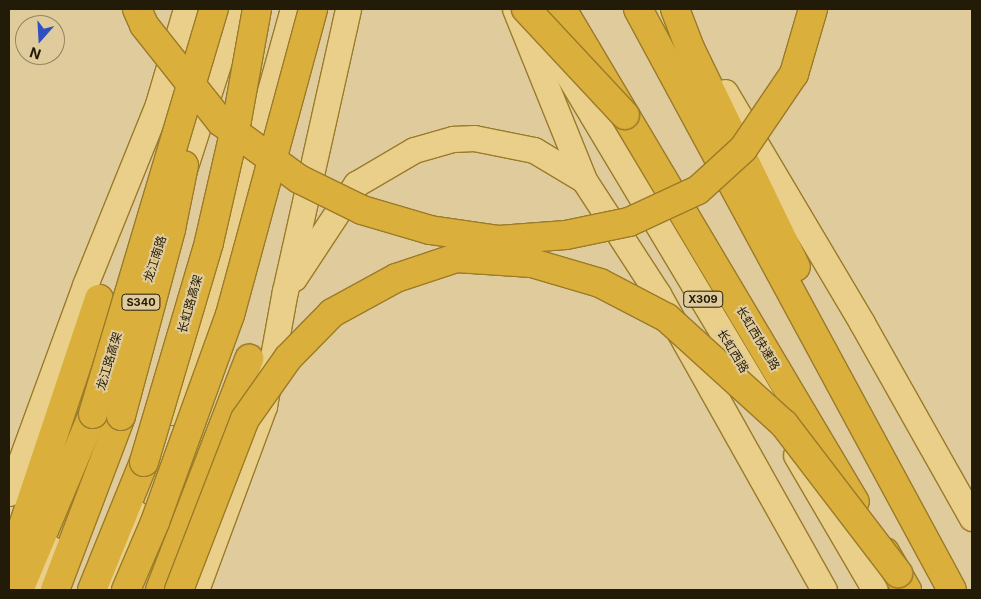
<!DOCTYPE html>
<html>
<head>
<meta charset="utf-8">
<style>
  body { margin:0 }
  #map { position:relative; width:981px; height:599px; overflow:hidden; background:#e0cb9c; font-family:Inter,"Noto Sans SC",sans-serif }
  div>[style] { position:absolute }
  [style*='--x'] { left:calc(var(--x)*1px); top:calc(var(--y)*1px); width:calc(var(--w)*1px); rotate:calc(var(--a)*1deg) }
  .roads { filter:drop-shadow(1px 0 #9a7b29) drop-shadow(-1px 0 #9a7b29) drop-shadow(0 1px #9a7b29) drop-shadow(0 -1px #9a7b29) }
  .major>* { height:25px; margin:-12.5px; padding:0 12.5px; transform-origin:12.5px; border-radius:12.5px; background:#e9cf89 }
  .highway>* { height:28px; margin:-14px; padding:0 14px; transform-origin:14px; border-radius:14px; background:#dbaf3b }
  .bridges { filter:drop-shadow(1px 0 #9a7b29) drop-shadow(-1px 0 #9a7b29) drop-shadow(0 1px #9a7b29) drop-shadow(0 -1px #9a7b29) }
  .highway-bridge>* { height:28px; margin:-14px; padding:0 14px; transform-origin:14px; border-radius:14px; background:#dbaf3b }
  span { translate:-50% -50%; white-space:nowrap; text-align:center; line-height:1.15; -webkit-text-stroke:4px #e0cb9c; paint-order:stroke }
  .shield-label span { padding:1px 4px; background:#e0cb9c; border:1px solid; border-radius:4px; -webkit-text-stroke-width:0 }
  .shield-label { font-size:11px; color:#221b08; font-weight:700 }
  .street-label { font-size:12px; color:#221b08 }
  .frame { position:absolute; inset:0; border:10px solid #221b08; pointer-events:none }
  .north { position:absolute; left:15px; top:15px; width:50px; height:50px; box-sizing:border-box; background:#e0cb9c; border:1px solid #948561; border-radius:50%; rotate:199deg; font-size:14px; font-weight:700; line-height:20px; text-align:center; color:#221b08 }
  .north::after { content:''; display:block; margin:auto; width:18px; height:22px; background:#304fc0; clip-path:polygon(50% 0,100% 100%,50% 72%,0 100%) }
</style>
</head>
<body>
<div id="map">
  <div class="roads">
    <div class="major">
      <div style="--x:515;--y:9;--w:184;--a:68"></div>
      <div style="--x:584;--y:180;--w:136;--a:57"></div>
      <div style="--x:658;--y:294;--w:339;--a:60.7"></div>
      <div style="--x:549;--y:43;--w:415;--a:59.1"></div>
      <div style="--x:725;--y:92;--w:269;--a:59.3"></div>
      <div style="--x:862;--y:323;--w:224;--a:60.6"></div>
      <div style="--x:179;--y:185;--w:185;--a:-72.1"></div>
      <div style="--x:294;--y:278;--w:113;--a:-56.6"></div>
      <div style="--x:356;--y:184;--w:67;--a:-30.4"></div>
      <div style="--x:414;--y:150;--w:41;--a:-15.8"></div>
      <div style="--x:453;--y:139;--w:21;--a:-3"></div>
      <div style="--x:474;--y:138;--w:61;--a:11.3"></div>
      <div style="--x:534;--y:150;--w:58;--a:31"></div>
      <div style="--x:172;--y:412;--w:220;--a:-72.3"></div>
      <div style="--x:239;--y:202;--w:200;--a:-74.4"></div>
      <div style="--x:796;--y:455;--w:156;--a:59.7"></div>
      <div style="--x:9;--y:493;--w:221;--a:-69.9"></div>
      <div style="--x:85;--y:285;--w:195;--a:-68"></div>
      <div style="--x:158;--y:104;--w:99;--a:-73.6"></div>
      <div style="--x:34;--y:590;--w:45;--a:-68"></div>
      <div style="--x:107;--y:590;--w:82;--a:-69.4"></div>
      <div style="--x:196;--y:590;--w:196;--a:-69.7"></div>
      <div style="--x:264;--y:406;--w:117;--a:-79.7"></div>
      <div style="--x:285;--y:291;--w:289;--a:-77.4"></div>
    </div>
    <div class="highway">
      <div style="--x:562;--y:9;--w:573;--a:59.28"></div>
      <div style="--x:638;--y:9;--w:660;--a:61.61"></div>
      <div style="--x:675;--y:9;--w:42;--a:69"></div>
      <div style="--x:690;--y:48;--w:243;--a:64.2"></div>
      <div style="--x:885;--y:552;--w:44;--a:59.9"></div>
      <div style="--x:9;--y:561;--w:31;--a:-68"></div>
      <div style="--x:21;--y:532;--w:246;--a:-71.5"></div>
      <div style="--x:19;--y:590;--w:191;--a:-67.2"></div>
      <div style="--x:55;--y:590;--w:186;--a:-69.2"></div>
      <div style="--x:92;--y:590;--w:138;--a:-67.9"></div>
      <div style="--x:160;--y:590;--w:248;--a:-68.9"></div>
    </div>
  </div>
  <div class="bridges">
    <div class="highway-bridge">
      <div style="--x:137;--y:9;--w:17;--a:66"></div>
      <div style="--x:144;--y:25;--w:124;--a:51.6"></div>
      <div style="--x:221;--y:122;--w:97;--a:36.2"></div>
      <div style="--x:299;--y:179;--w:70;--a:26.2"></div>
      <div style="--x:362;--y:210;--w:71;--a:16.4"></div>
      <div style="--x:430;--y:230;--w:70;--a:8.2"></div>
      <div style="--x:499;--y:240;--w:67;--a:-4.3"></div>
      <div style="--x:566;--y:235;--w:64;--a:-11.7"></div>
      <div style="--x:629;--y:222;--w:76;--a:-24.9"></div>
      <div style="--x:698;--y:190;--w:61;--a:-42.3"></div>
      <div style="--x:743;--y:149;--w:91;--a:-55.8"></div>
      <div style="--x:794;--y:74;--w:68;--a:-73.7"></div>
      <div style="--x:526;--y:9;--w:145;--a:47"></div>
      <div style="--x:93;--y:414;--w:423;--a:-73.4"></div>
      <div style="--x:121;--y:416;--w:194;--a:-75"></div>
      <div style="--x:171;--y:229;--w:65;--a:-78.5"></div>
      <div style="--x:144;--y:462;--w:229;--a:-73.5"></div>
      <div style="--x:209;--y:242;--w:125;--a:-77.1"></div>
      <div style="--x:237;--y:120;--w:113;--a:-79.8"></div>
      <div style="--x:126;--y:590;--w:74;--a:-66.9"></div>
      <div style="--x:155;--y:522;--w:220;--a:-70.1"></div>
      <div style="--x:230;--y:315;--w:317;--a:-74.8"></div>
      <div style="--x:179;--y:590;--w:183;--a:-68.9"></div>
      <div style="--x:245;--y:419;--w:75;--a:-54.8"></div>
      <div style="--x:288;--y:358;--w:63;--a:-45.6"></div>
      <div style="--x:332;--y:313;--w:73;--a:-28.7"></div>
      <div style="--x:396;--y:278;--w:63;--a:-18.4"></div>
      <div style="--x:456;--y:258;--w:76;--a:3.8"></div>
      <div style="--x:532;--y:263;--w:71;--a:16.4"></div>
      <div style="--x:600;--y:283;--w:76;--a:27.6"></div>
      <div style="--x:667;--y:318;--w:158;--a:42.2"></div>
      <div style="--x:784;--y:424;--w:188;--a:52.6"></div>
    </div>
  </div>
  <div class="shield-label">
    <span style="left:703px;top:299px">X309</span>
    <span style="left:141px;top:302px">S340</span>
  </div>
  <div class="street-label">
    <span style="left:155px;top:259px;rotate:-72deg">龙江南路</span>
    <span style="left:190px;top:304px;rotate:-74deg">长虹路高架</span>
    <span style="left:758px;top:338px;rotate:59deg">长虹西快速路</span>
    <span style="left:733px;top:351px;rotate:59deg">长虹西路</span>
    <span style="left:109px;top:361px;rotate:-73deg">龙江路高架</span>
  </div>
  <div class="frame"></div>
  <div class="north">N</div>
</div>
</body>
</html>
